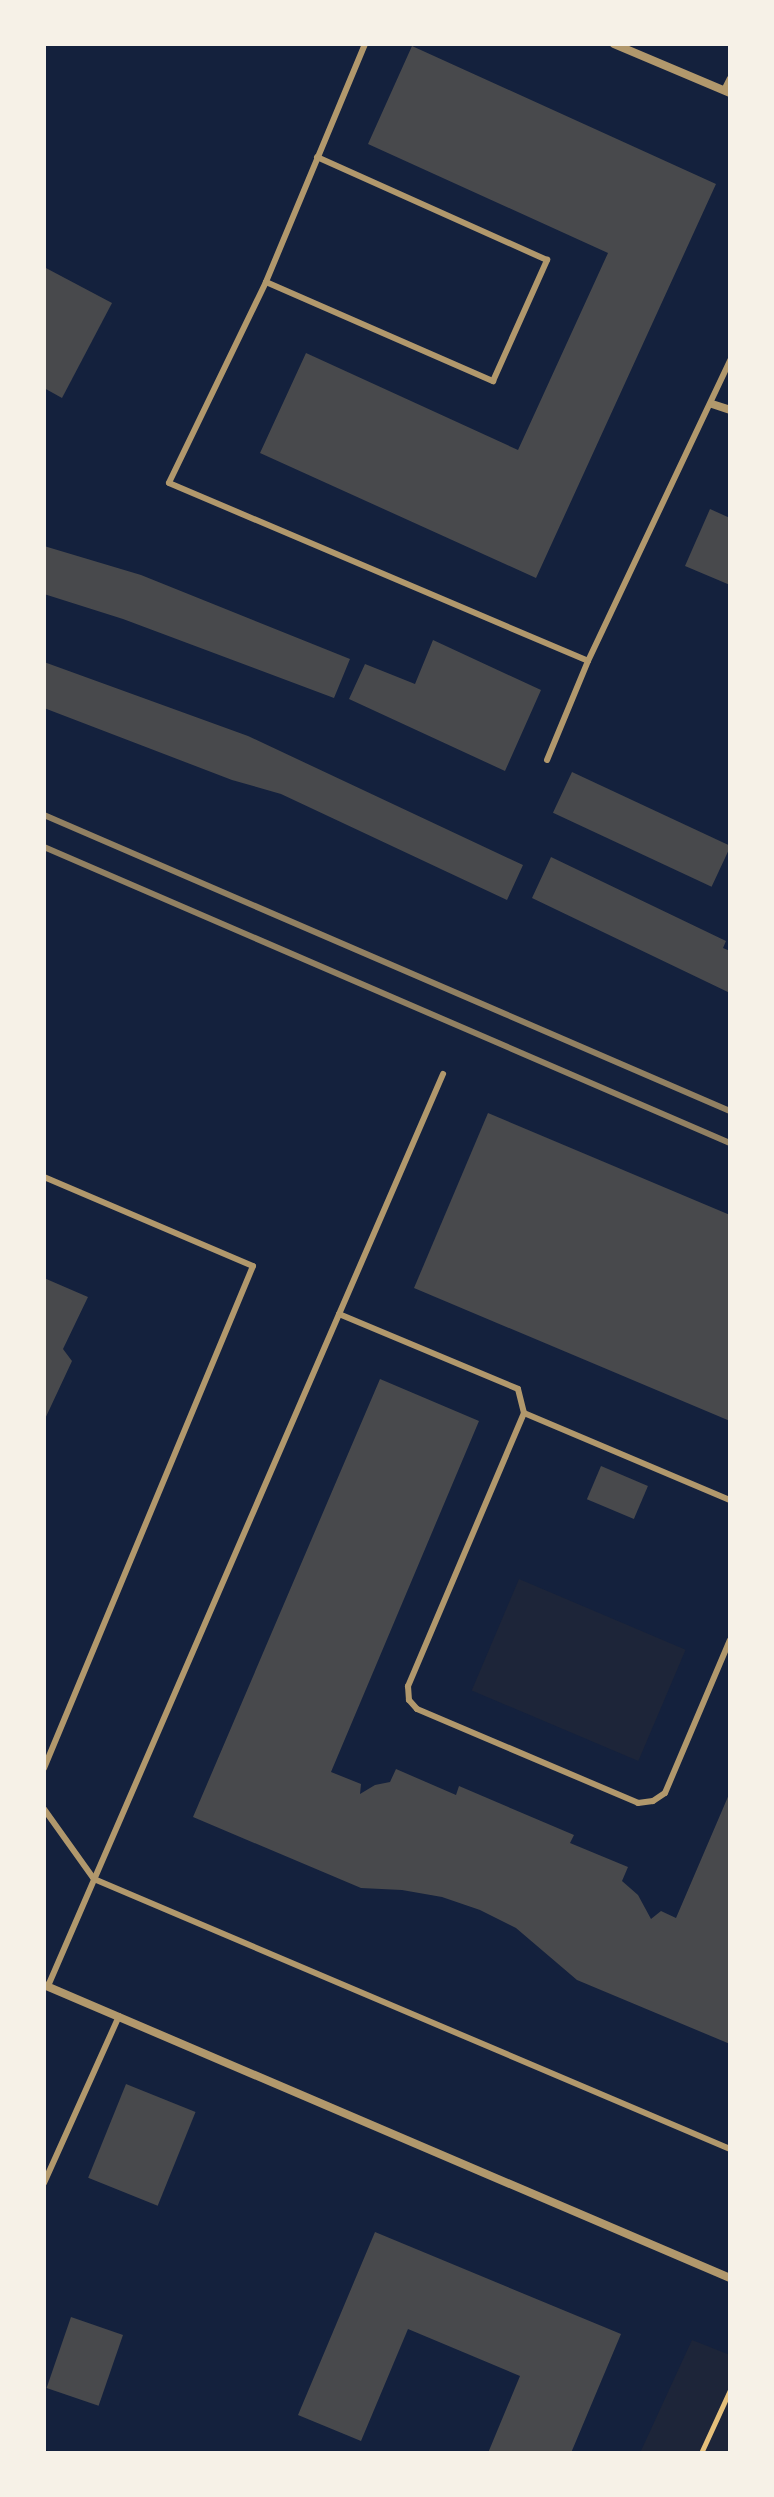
<!DOCTYPE html>
<html>
<head>
<meta charset="utf-8">
<style>
  body { margin:0 }
  #map { position:relative; width:774px; height:2497px; overflow:hidden; background:#14213d; font-family:Barlow,sans-serif }
  div>[style] { position:absolute }
  [style*='--x'] { left:calc(var(--x)*1px); top:calc(var(--y)*1px); width:calc(var(--w)*1px); rotate:calc(var(--a)*1deg) }
  .green>* { inset:0; background:#1d2539; transform-origin:0 0 }
  .building>* { inset:0; background:#48494c; transform-origin:0 0 }
  .path>* { height:5px; margin:-2.5px; padding:0 2.5px; transform-origin:2.5px; border-radius:2.5px; background:#e5c07b }
  .service>* { height:6px; margin:-3px; padding:0 3px; transform-origin:3px; border-radius:3px; background:#b1986c }
  .minor>* { height:8px; margin:-4px; padding:0 4px; transform-origin:4px; border-radius:4px; background:#b1986c }
  .rail>* { height:6px; margin:-3px; padding:0 3px; transform-origin:3px; border-radius:3px; background:#918062 }
  span { translate:-50% -50%; white-space:nowrap; text-align:center; line-height:1.15; -webkit-text-stroke:8px #f6f1e7; paint-order:stroke }
  .frame { position:absolute; inset:0; border:46px solid #f6f1e7; pointer-events:none }
</style>
</head>
<body>
<div id="map">
  <div class="green">
    <div style="left:519px;top:1579px;width:181px;height:121px;rotate:23deg"></div>
    <div style="clip-path:polygon(692px 2340px,730px 2355px,730px 2453px,640px 2453px)"></div>
  </div>
  <div class="building">
    <div style="clip-path:polygon(412px 46px,716px 184px,536px 578px,260px 453px,306px 353px,518px 450px,608px 253px,368px 144px)"></div>
    <div style="clip-path:polygon(44px 267px,112px 303px,62px 398px,44px 388px)"></div>
    <div style="clip-path:polygon(710px 509px,730px 518px,730px 585px,685px 566px)"></div>
    <div style="clip-path:polygon(44px 546px,141px 575px,350px 659px,334px 698px,123px 619px,44px 594px)"></div>
    <div style="clip-path:polygon(433px 640px,541px 690px,505px 771px,349px 699px,365px 664px,415px 684px)"></div>
    <div style="clip-path:polygon(44px 662px,248px 736px,523px 865px,507px 900px,281px 794px,232px 780px,44px 708px)"></div>
    <div style="left:572px;top:772px;width:175px;height:45px;rotate:25deg"></div>
    <div style="clip-path:polygon(551px 857px,726px 941px,723px 948px,730px 951px,730px 993px,532px 898px)"></div>
    <div style="clip-path:polygon(488px 1113px,730px 1215px,730px 1421px,414px 1288px)"></div>
    <div style="clip-path:polygon(44px 1278px,88px 1297px,63px 1349px,72px 1361px,44px 1421px)"></div>
    <div style="clip-path:polygon(380px 1379px,479px 1421px,331px 1772px,361px 1784px,360px 1794px,375px 1785px,390px 1782px,396px 1769px,456px 1795px,459px 1786px,574px 1835px,570px 1843px,628px 1867px,622px 1881px,638px 1895px,651px 1919px,661px 1911px,676px 1918px,730px 1792px,730px 2044px,577px 1980px,516px 1928px,480px 1910px,442px 1897px,402px 1890px,361px 1888px,193px 1817px)"></div>
    <div style="left:601px;top:1466px;width:51px;height:36px;rotate:23deg"></div>
    <div style="left:126px;top:2084px;width:75px;height:101px;rotate:22deg"></div>
    <div style="clip-path:polygon(375px 2232px,621px 2334px,571px 2453px,488px 2453px,520px 2376px,408px 2329px,361px 2441px,298px 2415px)"></div>
    <div style="left:71px;top:2317px;width:55px;height:75px;rotate:19deg"></div>
  </div>
  <div class="path">
    <div style="--x:701;--y:2453;--w:69;--a:-65.3"></div>
  </div>
  <div class="service">
    <div style="--x:365;--y:44;--w:258;--a:112.6"></div>
    <div style="--x:266;--y:282;--w:223;--a:115.8"></div>
    <div style="--x:169;--y:483;--w:455;--a:23"></div>
    <div style="--x:588;--y:661;--w:333;--a:-64.7"></div>
    <div style="--x:724;--y:90;--w:13;--a:-63"></div>
    <div style="--x:266;--y:282;--w:248;--a:23.6"></div>
    <div style="--x:493;--y:381;--w:133;--a:-65.9"></div>
    <div style="--x:547;--y:260;--w:252;--a:-155.9"></div>
    <div style="--x:547;--y:760;--w:107;--a:-67.5"></div>
    <div style="--x:44;--y:1177;--w:227;--a:23.1"></div>
    <div style="--x:253;--y:1266;--w:544;--a:112.6"></div>
    <div style="--x:339;--y:1314;--w:194;--a:22.7"></div>
    <div style="--x:518;--y:1389;--w:25;--a:76"></div>
    <div style="--x:524;--y:1413;--w:224;--a:22.9"></div>
    <div style="--x:524;--y:1413;--w:297;--a:113"></div>
    <div style="--x:408;--y:1686;--w:14;--a:86"></div>
    <div style="--x:409;--y:1700;--w:12;--a:48"></div>
    <div style="--x:417;--y:1709;--w:240;--a:23"></div>
    <div style="--x:638;--y:1803;--w:15;--a:-8"></div>
    <div style="--x:653;--y:1801;--w:14;--a:-34"></div>
    <div style="--x:665;--y:1793;--w:166;--a:-67"></div>
    <div style="--x:44;--y:1809;--w:86;--a:54.5"></div>
    <div style="--x:94;--y:1879;--w:691;--a:23"></div>
    <div style="--x:48;--y:1986;--w:994;--a:-66.58"></div>
    <div style="--x:44;--y:2183;--w:183;--a:-65.8"></div>
  </div>
  <div class="minor">
    <div style="--x:614;--y:44;--w:126;--a:22.9"></div>
    <div style="--x:712;--y:404;--w:19;--a:18"></div>
    <div style="--x:44;--y:1985;--w:746;--a:23.13"></div>
  </div>
  <div class="rail">
    <div style="--x:44;--y:815;--w:747;--a:23.34"></div>
    <div style="--x:44;--y:847;--w:747;--a:23.34"></div>
  </div>
  <div class="frame"></div>
</div>
</body>
</html>
